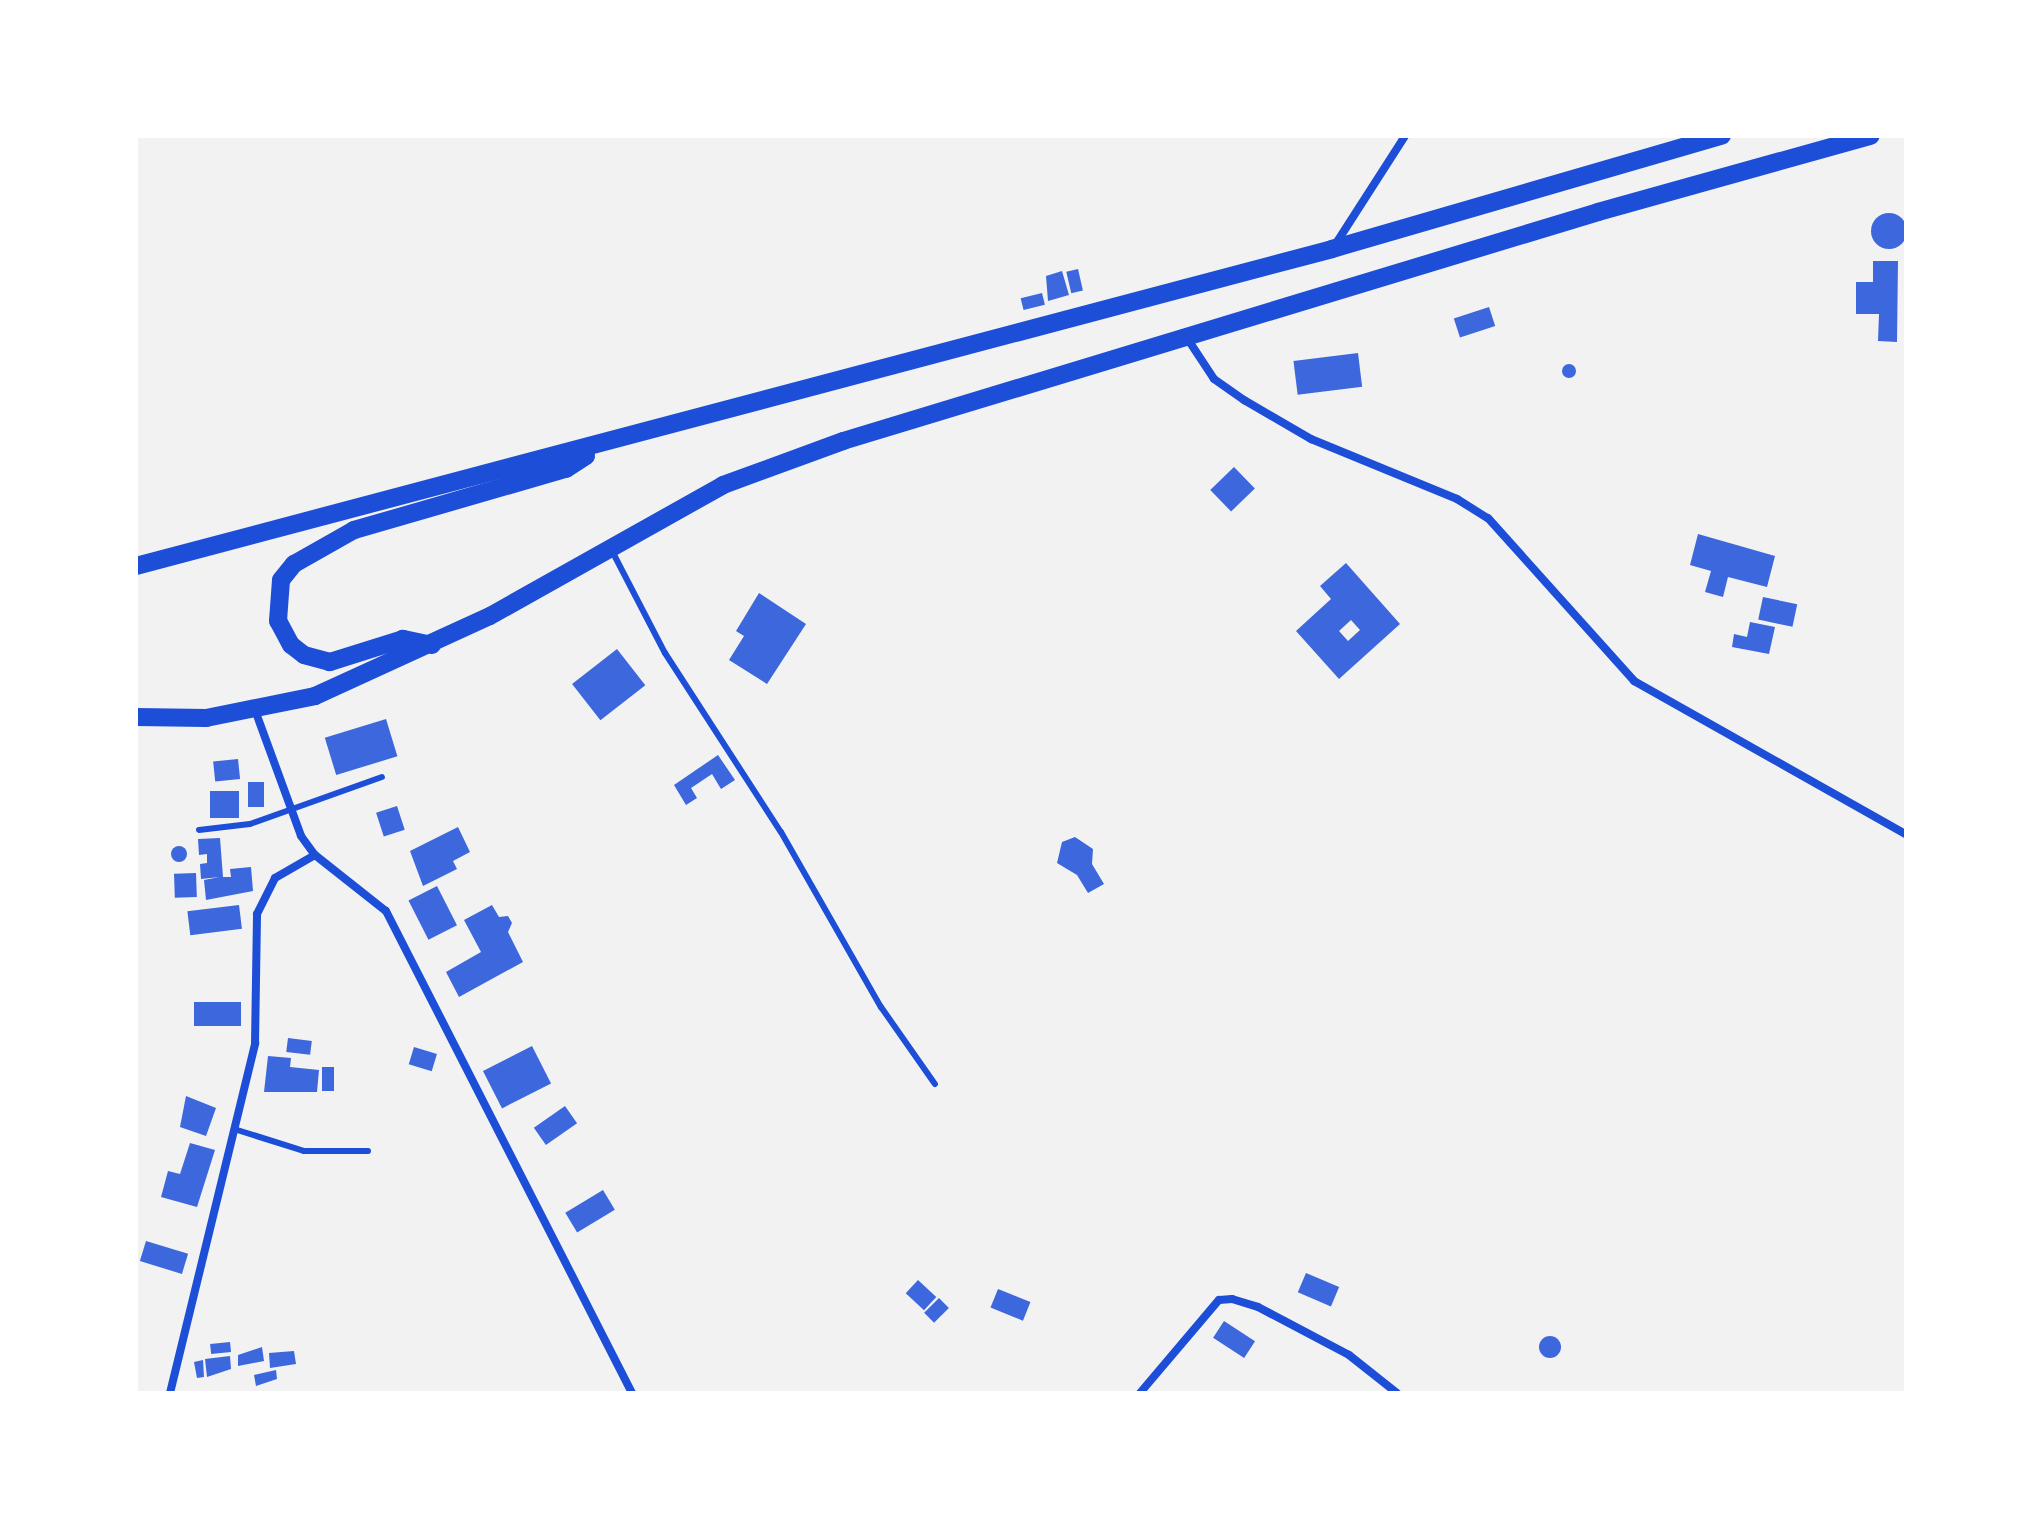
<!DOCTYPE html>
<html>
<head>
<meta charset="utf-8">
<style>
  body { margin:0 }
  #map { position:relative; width:2042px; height:1529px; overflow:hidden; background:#f2f2f2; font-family:"Varela Round",sans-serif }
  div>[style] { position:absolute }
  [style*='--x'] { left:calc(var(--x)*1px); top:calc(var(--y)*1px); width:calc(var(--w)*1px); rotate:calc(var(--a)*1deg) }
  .building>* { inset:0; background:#3d67dc; transform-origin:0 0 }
  .round { border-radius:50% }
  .service>* { height:6px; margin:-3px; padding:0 3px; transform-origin:3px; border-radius:3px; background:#1d4ed8 }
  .minor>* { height:8px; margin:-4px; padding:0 4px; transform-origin:4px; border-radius:4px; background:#1d4ed8 }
  .trunk>* { height:18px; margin:-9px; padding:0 9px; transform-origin:9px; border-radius:9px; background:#1d4ed8 }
  span { translate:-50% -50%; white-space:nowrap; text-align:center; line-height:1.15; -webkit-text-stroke:6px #fff; paint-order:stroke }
  .frame { position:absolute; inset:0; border:138px solid #fff; pointer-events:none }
</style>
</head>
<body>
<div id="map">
  <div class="building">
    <div class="round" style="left:1871px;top:213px;width:36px;height:36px"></div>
    <div style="clip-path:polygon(1873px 261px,1898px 261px,1897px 342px,1878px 341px,1879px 314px,1856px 314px,1856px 282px,1873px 282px)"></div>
    <div style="left:1078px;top:269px;width:22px;height:12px;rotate:77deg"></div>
    <div style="clip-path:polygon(1062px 271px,1069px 295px,1048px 301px,1046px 276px)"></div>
    <div style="left:1042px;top:293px;width:12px;height:22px;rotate:76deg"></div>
    <div style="left:1489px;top:307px;width:20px;height:37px;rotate:72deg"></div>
    <div style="left:1358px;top:353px;width:34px;height:65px;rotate:83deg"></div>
    <div class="round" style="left:1562px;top:364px;width:14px;height:14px"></div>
    <div style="left:1234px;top:467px;width:30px;height:33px;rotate:46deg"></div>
    <div style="clip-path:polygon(1698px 534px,1775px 556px,1767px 587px,1728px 577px,1723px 597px,1705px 592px,1711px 571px,1690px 565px)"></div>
    <div style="clip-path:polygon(evenodd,1346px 563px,1400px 624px,1339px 679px,1296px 631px,1331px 599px,1320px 586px,1346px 563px,1351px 620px,1360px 630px,1348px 641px,1339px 631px,1351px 620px)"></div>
    <div style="clip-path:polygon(759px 593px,806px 624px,767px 684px,729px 660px,744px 636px,736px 631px)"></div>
    <div style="left:1763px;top:597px;width:35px;height:23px;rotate:12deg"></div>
    <div style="clip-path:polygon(1750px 622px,1775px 627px,1769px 654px,1732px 647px,1734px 634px,1747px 637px)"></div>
    <div style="left:617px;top:649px;width:46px;height:57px;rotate:52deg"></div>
    <div style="left:386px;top:719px;width:39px;height:64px;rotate:73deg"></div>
    <div style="clip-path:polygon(718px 755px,735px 780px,721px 789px,712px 774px,691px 788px,697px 798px,686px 805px,674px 785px)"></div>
    <div style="left:238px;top:759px;width:20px;height:25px;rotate:84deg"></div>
    <div style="left:248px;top:782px;width:16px;height:25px"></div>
    <div style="left:239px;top:791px;width:27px;height:29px;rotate:90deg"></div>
    <div style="left:397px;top:806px;width:25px;height:22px;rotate:72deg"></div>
    <div style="clip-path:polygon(458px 827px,470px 852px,453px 861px,457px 869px,423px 886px,410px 851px)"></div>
    <div style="clip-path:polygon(1075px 837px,1093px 849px,1092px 864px,1104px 884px,1088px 893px,1077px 875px,1057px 863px,1062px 842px)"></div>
    <div style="clip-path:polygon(220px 838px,223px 877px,231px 877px,230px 869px,251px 867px,253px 891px,206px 900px,204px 880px,220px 877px,201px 879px,200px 864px,207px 863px,207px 854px,199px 855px,198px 839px)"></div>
    <div class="round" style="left:171px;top:846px;width:16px;height:16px"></div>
    <div style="left:196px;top:873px;width:24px;height:22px;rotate:88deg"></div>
    <div style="left:437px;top:886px;width:44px;height:32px;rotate:63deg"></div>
    <div style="left:239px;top:905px;width:24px;height:52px;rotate:83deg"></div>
    <div style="clip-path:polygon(492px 905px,499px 917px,508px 916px,512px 923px,508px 932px,523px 962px,459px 997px,446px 972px,481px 952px,464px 920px)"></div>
    <div style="left:194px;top:1002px;width:47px;height:24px"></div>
    <div style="left:288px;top:1038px;width:24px;height:14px;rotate:7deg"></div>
    <div style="left:532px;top:1046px;width:42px;height:55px;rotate:63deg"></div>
    <div style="left:414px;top:1047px;width:24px;height:18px;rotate:17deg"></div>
    <div style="clip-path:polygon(268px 1056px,291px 1058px,290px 1067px,319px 1070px,317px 1092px,264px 1092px)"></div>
    <div style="left:322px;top:1067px;width:12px;height:24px"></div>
    <div style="clip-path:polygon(186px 1096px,216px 1108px,206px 1136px,180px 1127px)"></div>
    <div style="left:565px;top:1106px;width:21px;height:38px;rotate:55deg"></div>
    <div style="clip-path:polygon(190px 1143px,215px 1150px,197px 1207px,161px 1197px,168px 1171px,180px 1174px)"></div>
    <div style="left:603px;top:1190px;width:23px;height:44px;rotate:59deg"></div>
    <div style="left:146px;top:1241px;width:44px;height:21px;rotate:17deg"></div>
    <div style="left:1306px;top:1273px;width:36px;height:21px;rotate:23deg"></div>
    <div style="left:918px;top:1280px;width:25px;height:18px;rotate:43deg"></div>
    <div style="left:998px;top:1289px;width:35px;height:20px;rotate:22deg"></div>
    <div style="left:939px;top:1298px;width:14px;height:21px;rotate:45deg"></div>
    <div style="left:1224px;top:1321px;width:37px;height:20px;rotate:33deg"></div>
    <div class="round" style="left:1539px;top:1336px;width:22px;height:22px"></div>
    <div style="left:230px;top:1342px;width:10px;height:20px;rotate:84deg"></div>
    <div style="clip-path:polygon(262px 1347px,264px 1361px,238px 1366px,238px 1355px)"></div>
    <div style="clip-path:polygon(294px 1351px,296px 1364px,270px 1368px,269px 1353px)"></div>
    <div style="clip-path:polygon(230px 1356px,231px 1369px,207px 1377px,205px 1359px)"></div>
    <div style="clip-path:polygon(203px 1360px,204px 1377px,197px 1378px,194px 1362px)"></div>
    <div style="clip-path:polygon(276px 1370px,277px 1379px,256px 1386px,254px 1375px)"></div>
  </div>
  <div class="service">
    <div style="--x:611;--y:549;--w:117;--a:62.6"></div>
    <div style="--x:665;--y:653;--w:213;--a:57.1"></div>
    <div style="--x:781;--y:832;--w:202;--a:60.3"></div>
    <div style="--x:881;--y:1007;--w:94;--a:55"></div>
    <div style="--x:199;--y:830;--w:51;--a:-6.7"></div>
    <div style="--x:250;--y:824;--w:140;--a:-19.6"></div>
    <div style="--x:234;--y:1129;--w:73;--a:17.4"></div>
    <div style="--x:304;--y:1151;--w:64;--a:0"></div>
  </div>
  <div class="minor">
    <div style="--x:1335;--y:245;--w:130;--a:-57.3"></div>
    <div style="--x:1187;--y:338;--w:49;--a:56.6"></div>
    <div style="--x:1214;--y:379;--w:37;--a:35"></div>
    <div style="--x:1244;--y:400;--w:78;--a:30.2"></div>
    <div style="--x:1311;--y:439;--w:158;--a:22.3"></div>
    <div style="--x:1457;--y:499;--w:36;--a:32"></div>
    <div style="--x:1488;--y:518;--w:219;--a:48.1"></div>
    <div style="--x:1634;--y:681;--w:312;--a:29.4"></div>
    <div style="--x:255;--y:710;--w:134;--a:69.9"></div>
    <div style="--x:301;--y:836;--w:24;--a:54"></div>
    <div style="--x:315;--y:855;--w:90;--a:38.3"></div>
    <div style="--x:386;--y:911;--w:541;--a:62.96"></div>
    <div style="--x:170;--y:1393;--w:360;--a:-76.3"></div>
    <div style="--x:255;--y:1043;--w:129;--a:-89.1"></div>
    <div style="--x:257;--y:914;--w:40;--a:-63.4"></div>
    <div style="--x:275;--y:878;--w:46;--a:-29.9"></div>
    <div style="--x:1140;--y:1393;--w:122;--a:-49.7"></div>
    <div style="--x:1219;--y:1300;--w:13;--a:-4"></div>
    <div style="--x:1232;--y:1299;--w:27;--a:17"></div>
    <div style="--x:1258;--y:1307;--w:103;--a:27.8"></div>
    <div style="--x:1349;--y:1355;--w:61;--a:38.4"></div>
  </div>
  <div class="trunk">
    <div style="--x:136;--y:566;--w:1237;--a:-14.84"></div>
    <div style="--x:1332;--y:249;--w:406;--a:-16.2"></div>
    <div style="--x:432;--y:645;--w:30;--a:-168"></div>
    <div style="--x:403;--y:639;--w:77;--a:162.5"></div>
    <div style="--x:330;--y:662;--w:27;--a:-165"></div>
    <div style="--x:304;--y:655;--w:16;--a:-142"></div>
    <div style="--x:291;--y:645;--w:27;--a:-118"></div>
    <div style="--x:278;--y:621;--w:41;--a:-85.8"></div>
    <div style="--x:281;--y:580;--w:21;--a:-51"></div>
    <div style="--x:294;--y:564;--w:69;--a:-29.5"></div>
    <div style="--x:354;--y:530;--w:221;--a:-16.1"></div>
    <div style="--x:566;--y:469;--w:24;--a:-33"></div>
    <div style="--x:136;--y:717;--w:70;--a:0.8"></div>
    <div style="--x:206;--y:718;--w:111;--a:-11.4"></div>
    <div style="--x:315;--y:696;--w:192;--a:-24.6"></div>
    <div style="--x:490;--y:616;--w:267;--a:-29.3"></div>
    <div style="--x:723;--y:485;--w:128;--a:-20.1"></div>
    <div style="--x:843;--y:441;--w:789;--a:-16.87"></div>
    <div style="--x:1598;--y:212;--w:283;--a:-15.6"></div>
  </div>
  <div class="frame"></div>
</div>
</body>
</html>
